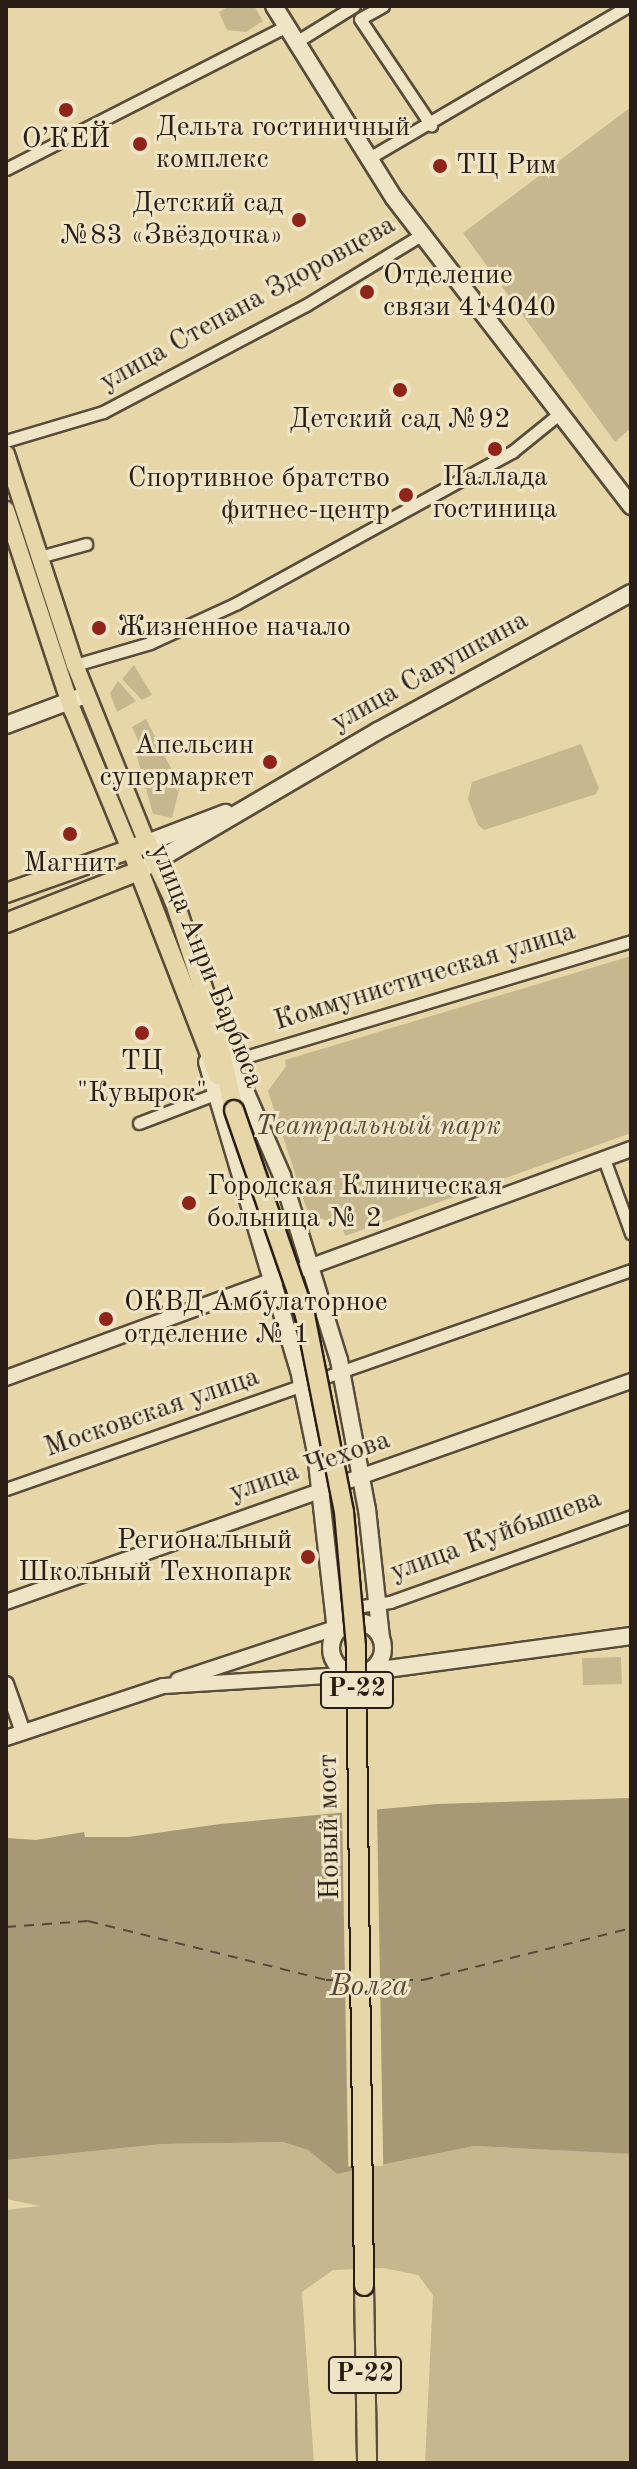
<!DOCTYPE html>
<html>
<head>
<meta charset="utf-8">
<style>
  body { margin:0 }
  #map { position:relative; width:637px; height:2469px; overflow:hidden; background:#e7d7a8; font-family:"Old Standard TT",serif }
  div>[style] { position:absolute }
  [style*='--x'] { left:calc(var(--x)*1px); top:calc(var(--y)*1px); width:calc(var(--w)*1px); rotate:calc(var(--a)*1deg) }
  .green>* { inset:0; background:#c7b78f; transform-origin:0 0 }
  .water>* { inset:0; background:#a79876 }
  .pier>* { inset:0; background:#e7d7a8; transform-origin:0 0 }
  .ferry>* { height:2px; margin-top:-1px; transform-origin:0; background:repeating-linear-gradient(90deg,#564837 0 10px,transparent 0 18px) }
  .roads { filter:drop-shadow(2px 0 #594c3a) drop-shadow(-2px 0 #594c3a) drop-shadow(0 2px #594c3a) drop-shadow(0 -2px #594c3a) }
  .minor>* { height:11px; margin:-5.5px; padding:0 5.5px; transform-origin:5.5px; border-radius:5.5px; background:#efe5c6 }
  .tertiary>* { height:14px; margin:-7px; padding:0 7px; transform-origin:7px; border-radius:7px; background:#efe5c6 }
  .secondary>* { height:16px; margin:-8px; padding:0 8px; transform-origin:8px; border-radius:8px; background:#efe5c6 }
  .secondary>.ring { margin:-8px; padding:0; box-sizing:content-box; background:none; border:16px solid #efe5c6; border-radius:50% }
  .primary>* { height:16px; margin:-8px; padding:0 8px; transform-origin:8px; border-radius:8px; background:#e7d7a8 }
  .trunk>* { height:18px; margin:-9px; padding:0 9px; transform-origin:9px; border-radius:9px; background:#e7d7a8 }
  .bridges { filter:drop-shadow(2px 0 #2a1d15) drop-shadow(-2px 0 #2a1d15) drop-shadow(0 2px #2a1d15) drop-shadow(0 -2px #2a1d15) }
  .trunk-bridge>* { height:18px; margin:-9px; padding:0 9px; transform-origin:9px; border-radius:9px; background:#e7d7a8 }
  .dots>* { width:22px; height:22px; translate:-50% -50%; box-sizing:border-box; border:4px solid #efe5c6; border-radius:50% }
  span { translate:-50% -50%; white-space:nowrap; text-align:center; line-height:1.15; -webkit-text-stroke:6px #efe5c6; paint-order:stroke }
  .shield-label span { padding:2px 6px; background:#efe5c6; border:2px solid; border-radius:6px; -webkit-text-stroke-width:0 }
  .shield-label { font-size:26px; color:#2a1d15; font-weight:700 }
  .poi-label { font-size:28px; color:#2a1d15 }
  .left { translate:0 -50%; text-align:left }
  .right { translate:-100% -50%; text-align:right }
  .street-label { font-size:28px; color:#2a1d15 }
  .park-label { font-size:28px; color:#594b3a; font-style:italic }
  .water-label { font-size:30px; color:#564837; font-style:italic }
  .frame { position:absolute; inset:0; border:8px solid #2a1d15; pointer-events:none }
</style>
</head>
<body>
<div id="map">
  <div class="green">
    <div style="clip-path:polygon(230px 6px,254px 6px,263px 21px,246px 32px,227px 30px,219px 12px)"></div>
    <div style="clip-path:polygon(631px 107px,631px 428px,615px 442px,463px 233px)"></div>
    <div style="clip-path:polygon(134px 665px,152px 695px,142px 700px,122px 679px)"></div>
    <div style="clip-path:polygon(118px 681px,136px 701px,117px 712px,110px 693px)"></div>
    <div style="clip-path:polygon(146px 719px,180px 786px,172px 818px,153px 814px,136px 753px,141px 747px,132px 727px)"></div>
    <div style="clip-path:polygon(581px 744px,599px 788px,596px 794px,484px 830px,478px 825px,468px 799px,472px 782px)"></div>
    <div style="clip-path:polygon(631px 956px,631px 1133px,345px 1236px,341px 1224px,309px 1216px,268px 1091px,286px 1066px,285px 1060px)"></div>
    <div style="left:621px;top:1657px;width:27px;height:39px;rotate:88deg"></div>
    <div style="clip-path:polygon(283px 2142px,308px 2150px,337px 2174px,474px 2146px,631px 2154px,631px 2463px,425px 2463px,433px 2295px,418px 2275px,383px 2268px,333px 2270px,302px 2292px,314px 2463px,6px 2463px,6px 2210px,40px 2206px,6px 2199px,6px 2160px,162px 2144px)"></div>
  </div>
  <div class="water">
    <div style="clip-path:polygon(631px 1798px,631px 2154px,474px 2146px,337px 2174px,308px 2150px,283px 2142px,162px 2144px,6px 2160px,6px 1838px,36px 1840px,84px 1832px,85px 1837px,128px 1837px,220px 1824px,437px 1804px)"></div>
  </div>
  <div class="pier">
    <div style="left:377px;top:1809px;width:357px;height:35px;rotate:89deg"></div>
  </div>
  <div class="ferry">
    <div style="--x:6;--y:1927;--w:82;--a:-4.2"></div>
    <div style="--x:88;--y:1921;--w:245;--a:13.9"></div>
    <div style="--x:326;--y:1980;--w:26;--a:0"></div>
    <div style="--x:367;--y:1980;--w:56;--a:0"></div>
    <div style="--x:423;--y:1980;--w:214;--a:-14"></div>
  </div>
  <div class="roads">
    <div class="minor">
      <div style="--x:383;--y:6;--w:26;--a:151"></div>
      <div style="--x:360;--y:19;--w:128;--a:56.2"></div>
      <div style="--x:296;--y:42;--w:68;--a:-31.8"></div>
      <div style="--x:369;--y:158;--w:300;--a:-30.4"></div>
      <div style="--x:6;--y:169;--w:315;--a:-27"></div>
      <div style="--x:6;--y:441;--w:101;--a:-16.6"></div>
      <div style="--x:103;--y:412;--w:229;--a:-27.8"></div>
      <div style="--x:306;--y:305;--w:135;--a:-31.3"></div>
      <div style="--x:39;--y:557;--w:49;--a:-15.5"></div>
      <div style="--x:75;--y:665;--w:78;--a:-16.3"></div>
      <div style="--x:150;--y:643;--w:96;--a:-24.7"></div>
      <div style="--x:237;--y:603;--w:314;--a:-28.8"></div>
      <div style="--x:512;--y:452;--w:60;--a:-39"></div>
      <div style="--x:232;--y:1061;--w:417;--a:-16.7"></div>
      <div style="--x:139;--y:1123;--w:81;--a:-20.9"></div>
      <div style="--x:604;--y:1159;--w:79;--a:70"></div>
      <div style="--x:6;--y:1489;--w:662;--a:-19.31"></div>
      <div style="--x:334;--y:1610;--w:57;--a:-8.1"></div>
      <div style="--x:390;--y:1602;--w:256;--a:-19.6"></div>
    </div>
    <div class="tertiary">
      <div style="--x:6;--y:1378;--w:666;--a:-20.12"></div>
      <div style="--x:6;--y:1602;--w:663;--a:-19.47"></div>
      <div style="--x:178;--y:1680;--w:181;--a:-18.3"></div>
      <div style="--x:6;--y:1684;--w:51;--a:70.5"></div>
      <div style="--x:6;--y:1738;--w:165;--a:-18.3"></div>
      <div style="--x:163;--y:1686;--w:194;--a:-3.5"></div>
    </div>
    <div class="secondary">
      <div style="--x:274;--y:6;--w:226;--a:58"></div>
      <div style="--x:394;--y:198;--w:389;--a:52.4"></div>
      <div style="--x:6;--y:725;--w:85;--a:-20.6"></div>
      <div style="--x:147;--y:843;--w:84;--a:-21"></div>
      <div style="--x:139;--y:871;--w:277;--a:-30.4"></div>
      <div style="--x:378;--y:731;--w:288;--a:-28.6"></div>
      <div style="--x:223;--y:1040;--w:148;--a:66.5"></div>
      <div style="--x:282;--y:1176;--w:193;--a:72.8"></div>
      <div style="--x:339;--y:1360;--w:152;--a:79.4"></div>
      <div style="--x:367;--y:1509;--w:130;--a:83.8"></div>
      <div style="--x:207;--y:1062;--w:321;--a:73.4"></div>
      <div style="--x:299;--y:1370;--w:85;--a:78.4"></div>
      <div style="--x:316;--y:1453;--w:180;--a:83.6"></div>
      <div class="ring" style="left:331px;top:1622px;width:36px;height:36px"></div>
      <div style="--x:365;--y:1672;--w:268;--a:-7.7"></div>
    </div>
    <div class="primary">
      <div style="--x:6;--y:454;--w:222;--a:71.9"></div>
      <div style="--x:75;--y:665;--w:192;--a:68"></div>
      <div style="--x:6;--y:510;--w:210;--a:71.7"></div>
      <div style="--x:72;--y:709;--w:175;--a:67.5"></div>
    </div>
    <div class="trunk">
      <div style="--x:6;--y:893;--w:150;--a:-19.5"></div>
      <div style="--x:147;--y:843;--w:63;--a:64.7"></div>
      <div style="--x:174;--y:900;--w:128;--a:71.8"></div>
      <div style="--x:214;--y:1022;--w:90;--a:77.2"></div>
      <div style="--x:6;--y:923;--w:143;--a:-21.4"></div>
      <div style="--x:139;--y:871;--w:219;--a:68.8"></div>
      <div style="--x:364;--y:2286;--w:177;--a:89"></div>
    </div>
  </div>
  <div class="bridges">
    <div class="trunk-bridge">
      <div style="--x:234;--y:1110;--w:217;--a:70.9"></div>
      <div style="--x:305;--y:1315;--w:201;--a:78.8"></div>
      <div style="--x:344;--y:1512;--w:136;--a:84.9"></div>
      <div style="--x:356;--y:1647;--w:639;--a:89.28"></div>
    </div>
  </div>
  <div class="dots">
    <div style="left:66px;top:110px;background:#8f2418"></div>
    <div style="left:140px;top:144px;background:#8f2418"></div>
    <div style="left:440px;top:166px;background:#8f2418"></div>
    <div style="left:299px;top:220px;background:#8f2418"></div>
    <div style="left:367px;top:292px;background:#8f2418"></div>
    <div style="left:400px;top:390px;background:#8f2418"></div>
    <div style="left:495px;top:449px;background:#8f2418"></div>
    <div style="left:406px;top:495px;background:#8f2418"></div>
    <div style="left:99px;top:628px;background:#8f2418"></div>
    <div style="left:270px;top:762px;background:#8f2418"></div>
    <div style="left:70px;top:834px;background:#8f2418"></div>
    <div style="left:142px;top:1033px;background:#8f2418"></div>
    <div style="left:189px;top:1203px;background:#8f2418"></div>
    <div style="left:106px;top:1319px;background:#8f2418"></div>
    <div style="left:308px;top:1557px;background:#8f2418"></div>
  </div>
  <div class="shield-label">
    <span style="left:357px;top:1690px">Р-22</span>
    <span style="left:365px;top:2375px">Р-22</span>
  </div>
  <div class="poi-label">
    <span class="left" style="left:156px;top:144px">Дельта гостиничный<br>комплекс</span>
    <span style="left:66px;top:140px">О’КЕЙ</span>
    <span class="left" style="left:456px;top:166px">ТЦ Рим</span>
    <span class="right" style="left:283px;top:220px">Детский сад<br>№83 «Звёздочка»</span>
    <span class="left" style="left:383px;top:292px">Отделение<br>связи 414040</span>
    <span style="left:400px;top:420px">Детский сад №92</span>
    <span style="left:495px;top:494px">Паллада<br>гостиница</span>
    <span class="right" style="left:390px;top:495px">Спортивное братство<br>фитнес-центр</span>
    <span class="left" style="left:117px;top:628px">Жизненное начало</span>
    <span class="right" style="left:254px;top:762px">Апельсин<br>супермаркет</span>
    <span style="left:70px;top:864px">Магнит</span>
    <span style="left:142px;top:1078px">ТЦ<br>"Кувырок"</span>
    <span class="left" style="left:207px;top:1203px">Городская Клиническая<br>больница № 2</span>
    <span class="left" style="left:124px;top:1319px">ОКВД Амбулаторное<br>отделение № 1</span>
    <span class="right" style="left:292px;top:1557px">Региональный<br>Школьный Технопарк</span>
  </div>
  <div class="street-label">
    <span style="left:248px;top:304px;rotate:-29deg">улица Степана Здоровцева</span>
    <span style="left:430px;top:672px;rotate:-29deg">улица Савушкина</span>
    <span style="left:206px;top:966px;rotate:68deg">улица Анри Барбюса</span>
    <span style="left:425px;top:977px;rotate:-17deg">Коммунистическая улица</span>
    <span style="left:152px;top:1413px;rotate:-19deg">Московская улица</span>
    <span style="left:310px;top:1467px;rotate:-19deg">улица Чехова</span>
    <span style="left:496px;top:1536px;rotate:-20deg">улица Куйбышева</span>
    <span style="left:330px;top:1827px;rotate:-91deg">Новый мост</span>
  </div>
  <div class="park-label">
    <span style="left:378px;top:1127px">Театральный парк</span>
  </div>
  <div class="water-label">
    <span style="left:369px;top:1987px">Волга</span>
  </div>
  <div class="frame"></div>
</div>
</body>
</html>
